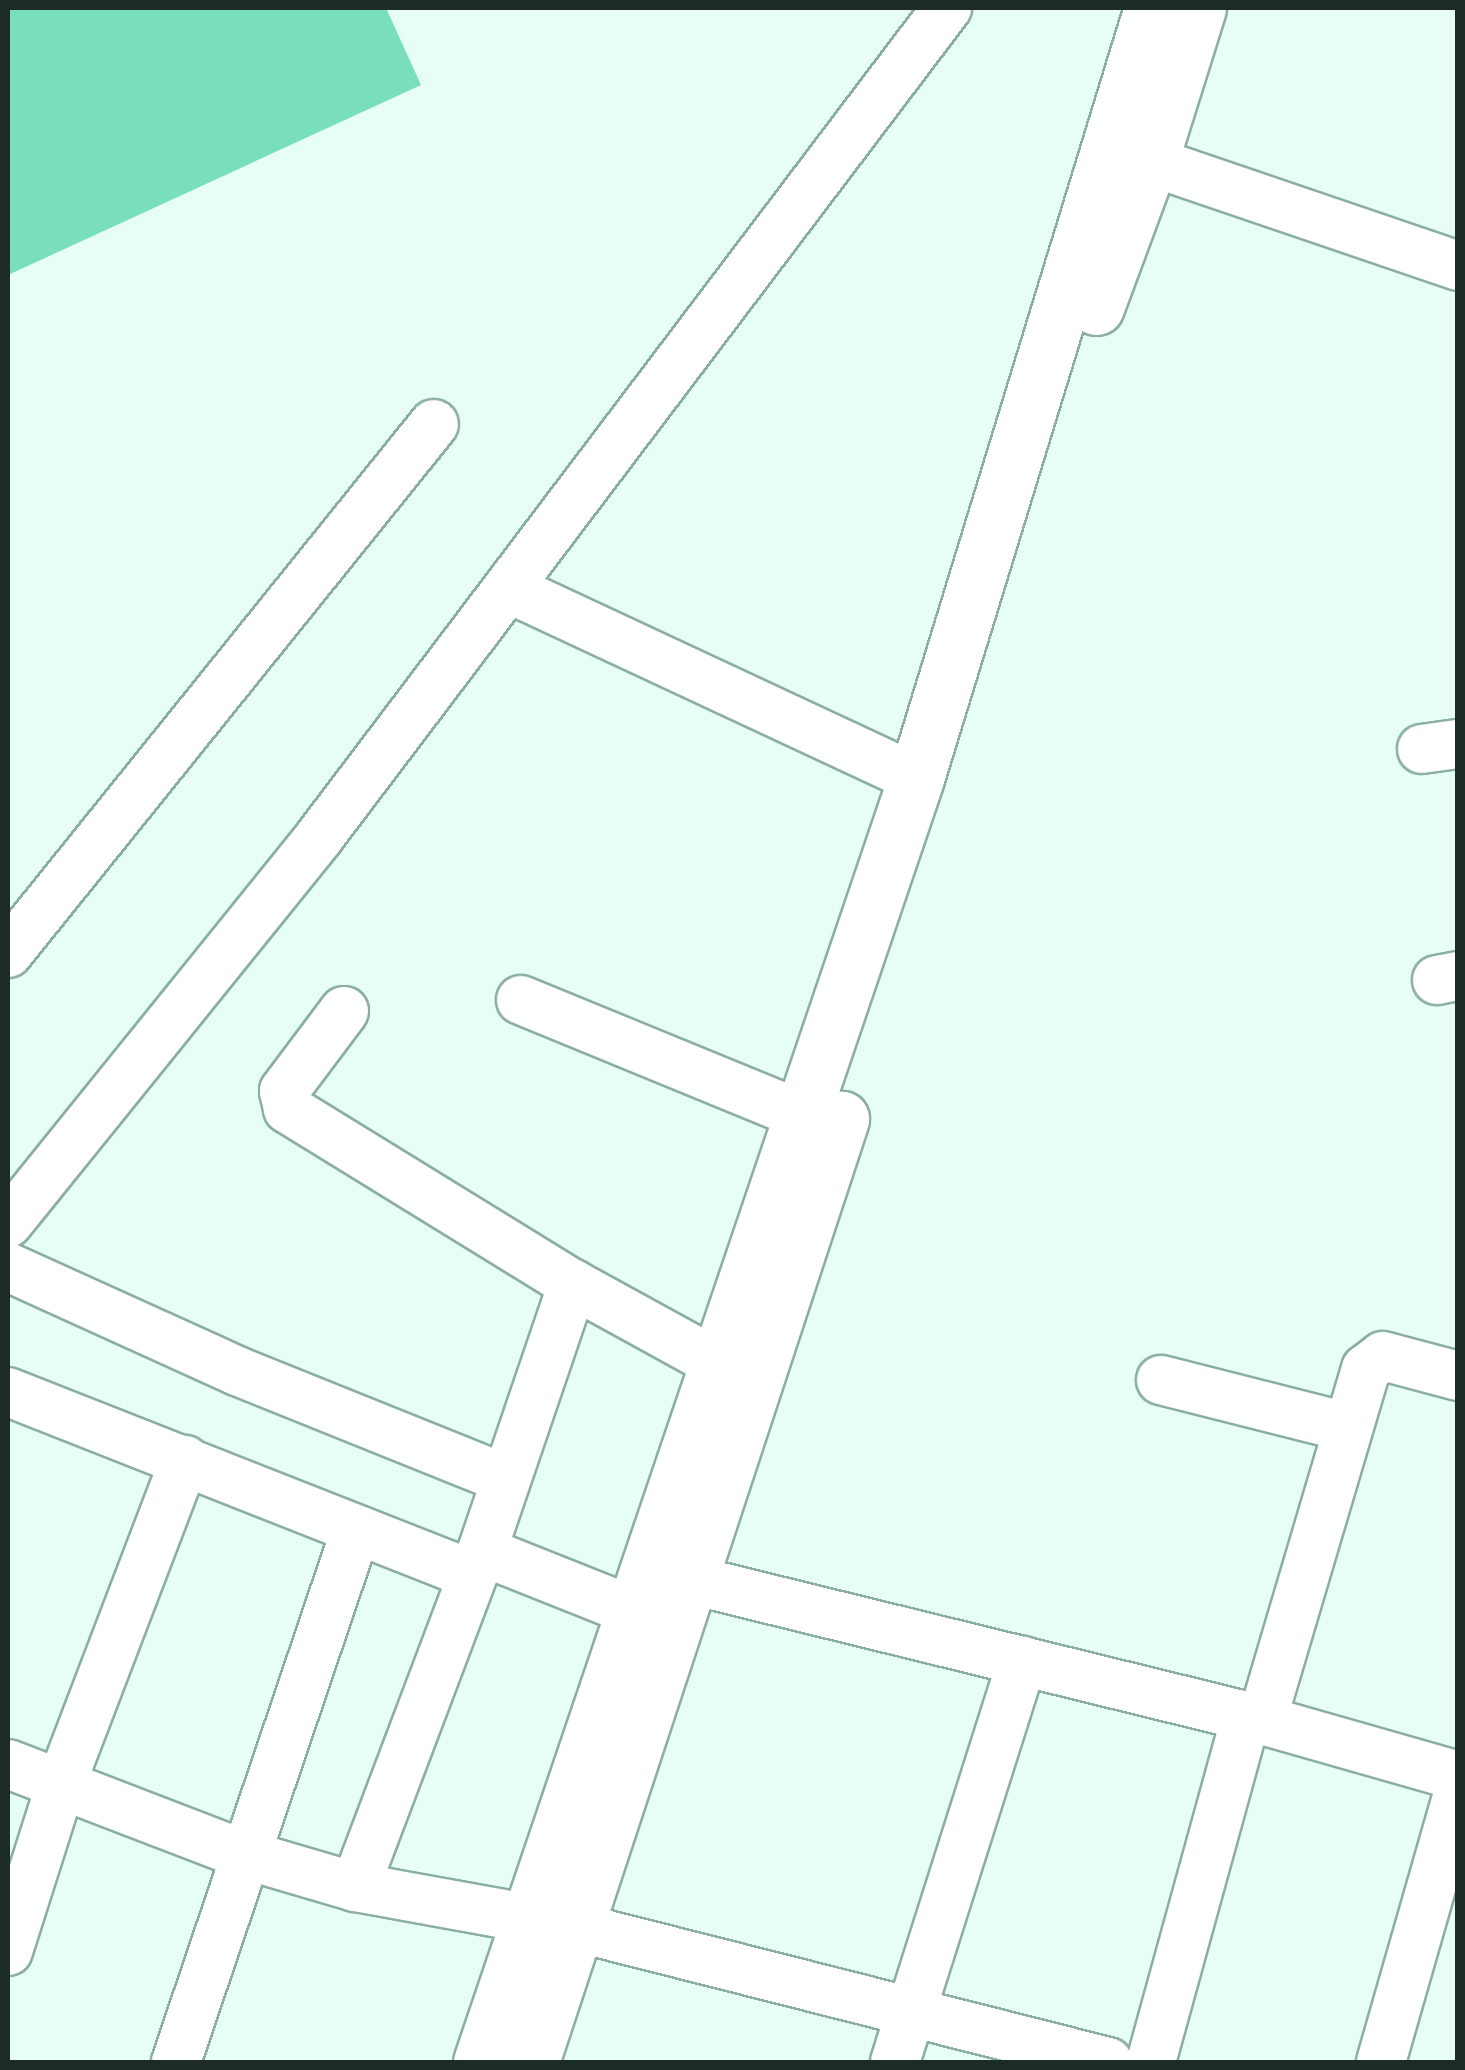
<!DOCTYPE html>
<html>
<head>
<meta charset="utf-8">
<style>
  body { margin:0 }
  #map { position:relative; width:1465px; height:2070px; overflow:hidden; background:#e7fef4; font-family:Ubuntu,sans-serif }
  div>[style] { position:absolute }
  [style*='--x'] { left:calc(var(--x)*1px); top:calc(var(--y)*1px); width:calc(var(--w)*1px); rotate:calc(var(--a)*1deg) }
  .water>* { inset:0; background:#78debc }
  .roads { filter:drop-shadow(2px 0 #8aaea0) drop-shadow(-2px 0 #8aaea0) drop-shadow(0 2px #8aaea0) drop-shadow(0 -2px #8aaea0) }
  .minor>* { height:48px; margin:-24px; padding:0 24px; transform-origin:24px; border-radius:24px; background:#fff }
  .major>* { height:55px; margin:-27.5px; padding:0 27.5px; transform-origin:27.5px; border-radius:27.5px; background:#fff }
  span { translate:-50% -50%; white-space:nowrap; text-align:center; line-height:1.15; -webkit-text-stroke:9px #fff; paint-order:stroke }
  .frame { position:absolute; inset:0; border:10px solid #1c2b25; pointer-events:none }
</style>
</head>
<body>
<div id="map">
  <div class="water">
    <div style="clip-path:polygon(8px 8px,386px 8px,421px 85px,8px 275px)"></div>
  </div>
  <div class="roads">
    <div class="minor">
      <div style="--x:1150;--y:161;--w:325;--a:18.8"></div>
      <div style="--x:510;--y:589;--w:448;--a:25"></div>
      <div style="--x:1422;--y:749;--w:36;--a:-8"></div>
      <div style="--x:8;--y:953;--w:679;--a:-51.16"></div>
      <div style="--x:1437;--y:980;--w:21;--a:-11"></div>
      <div style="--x:521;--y:1000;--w:306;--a:22.3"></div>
      <div style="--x:344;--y:1011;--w:100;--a:126.9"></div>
      <div style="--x:284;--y:1091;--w:18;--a:77"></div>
      <div style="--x:288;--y:1109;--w:334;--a:31.6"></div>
      <div style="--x:573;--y:1284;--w:162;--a:28.8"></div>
      <div style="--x:8;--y:1223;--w:497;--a:-51.1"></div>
      <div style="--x:320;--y:836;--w:1039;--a:-52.87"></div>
      <div style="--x:8;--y:1267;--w:252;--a:24.4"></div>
      <div style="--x:237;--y:1371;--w:289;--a:21.9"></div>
      <div style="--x:1161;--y:1380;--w:192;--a:14.2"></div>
      <div style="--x:8;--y:1392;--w:497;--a:21.5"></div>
      <div style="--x:482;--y:1551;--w:165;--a:21.7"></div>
      <div style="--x:692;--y:1580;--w:587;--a:13.8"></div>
      <div style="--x:1262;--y:1720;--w:204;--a:15.9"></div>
      <div style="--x:1262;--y:1720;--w:366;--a:-73.5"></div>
      <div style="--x:1366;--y:1369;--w:21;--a:-37"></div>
      <div style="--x:1383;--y:1356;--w:78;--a:14.9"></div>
      <div style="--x:8;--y:1764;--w:252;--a:21"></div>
      <div style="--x:243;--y:1854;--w:117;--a:16.4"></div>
      <div style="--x:355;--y:1887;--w:225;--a:10.3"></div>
      <div style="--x:576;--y:1927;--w:549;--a:14.24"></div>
      <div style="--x:355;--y:1887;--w:359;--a:-69.3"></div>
      <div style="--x:482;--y:1551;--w:282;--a:-71.2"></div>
      <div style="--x:8;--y:1951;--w:175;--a:-72.4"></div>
      <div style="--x:61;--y:1784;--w:347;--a:-69.1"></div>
      <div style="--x:176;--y:2062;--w:562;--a:-71.31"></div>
      <div style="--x:895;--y:2062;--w:421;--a:-72.4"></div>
      <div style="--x:1151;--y:2062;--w:359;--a:-74.6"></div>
      <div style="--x:1381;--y:2062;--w:280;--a:-74"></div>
    </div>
    <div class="major">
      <div style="--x:1096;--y:307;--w:156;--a:-69.7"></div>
      <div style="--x:1150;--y:161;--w:160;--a:-72.6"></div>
      <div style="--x:481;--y:2062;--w:1356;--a:-71.28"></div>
      <div style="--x:916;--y:778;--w:805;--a:-72.96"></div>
      <div style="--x:531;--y:2062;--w:993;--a:-71.8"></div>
    </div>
  </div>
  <div class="frame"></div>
</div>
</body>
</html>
